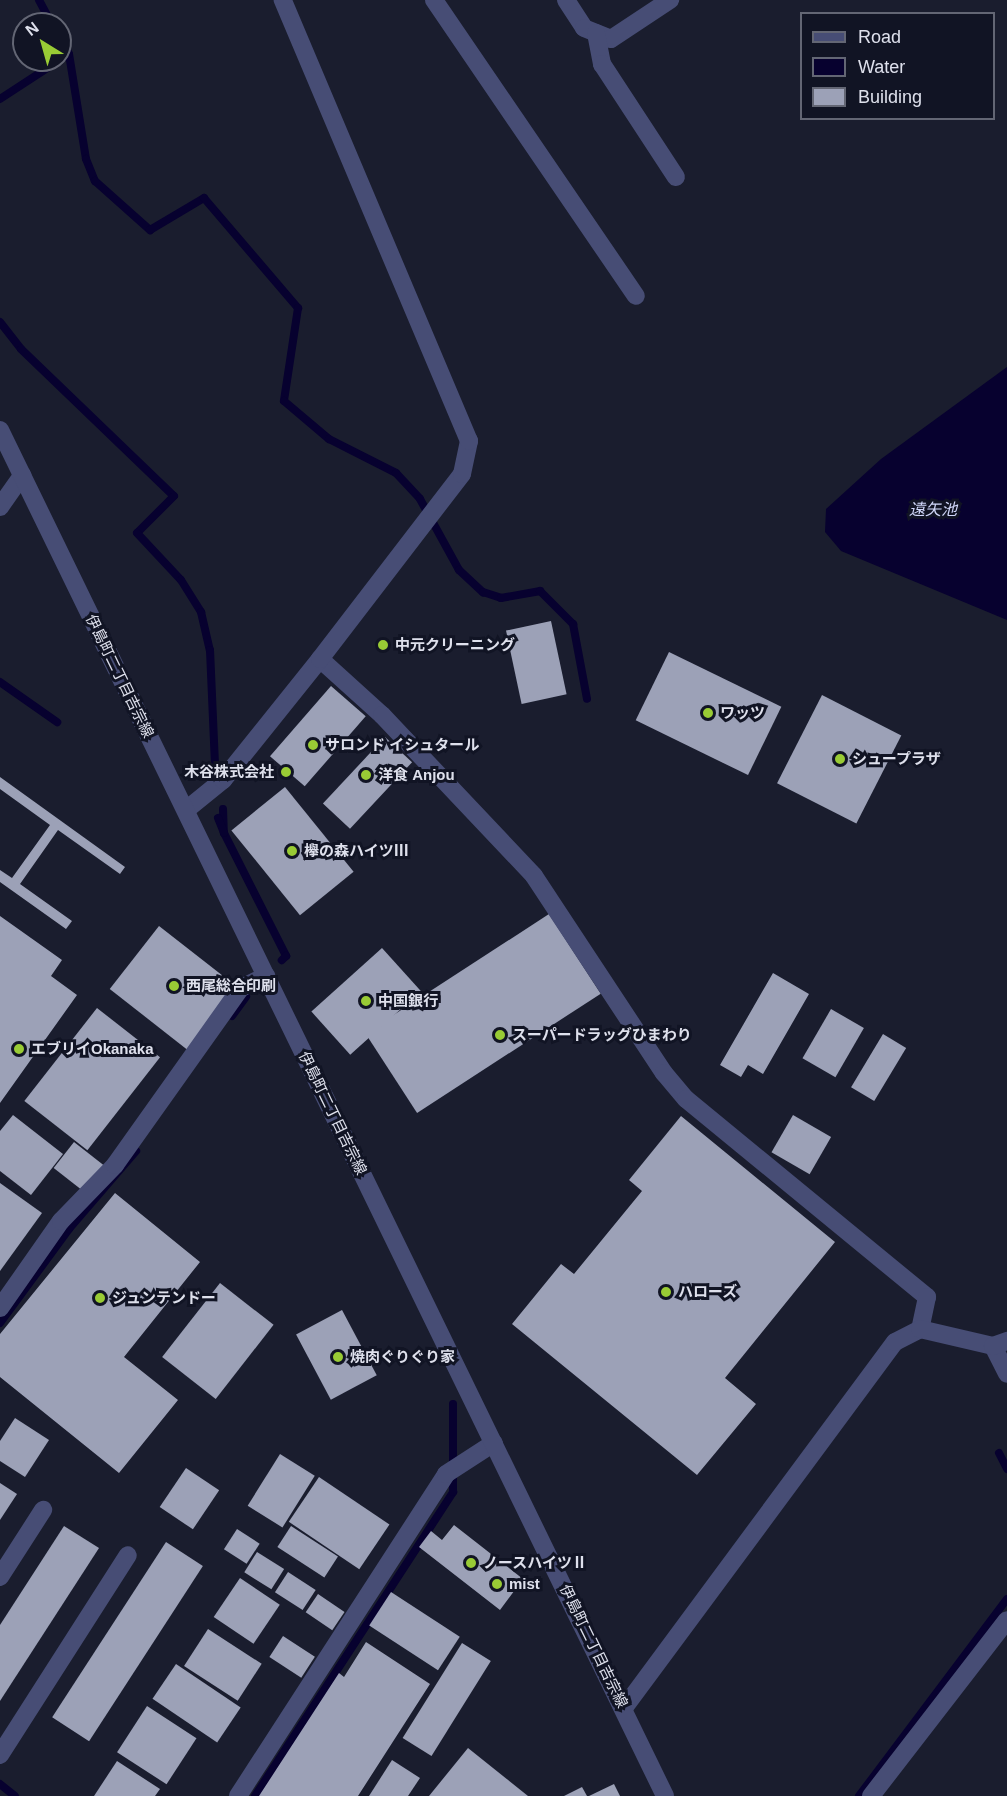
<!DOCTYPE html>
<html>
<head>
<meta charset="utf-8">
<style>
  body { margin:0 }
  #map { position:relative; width:1007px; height:1796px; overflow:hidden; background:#1a1d2e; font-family:Arial,"Noto Sans JP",sans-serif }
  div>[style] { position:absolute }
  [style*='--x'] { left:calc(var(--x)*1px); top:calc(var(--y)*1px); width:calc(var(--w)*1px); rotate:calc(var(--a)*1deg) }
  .water>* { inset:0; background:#07012f }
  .stream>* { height:8px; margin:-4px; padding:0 4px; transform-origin:4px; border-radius:4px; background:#07012f }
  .building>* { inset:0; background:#9ca1b7; transform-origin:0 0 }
  .minor>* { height:18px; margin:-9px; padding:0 9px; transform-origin:9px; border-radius:9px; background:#474d75 }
  .tertiary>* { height:18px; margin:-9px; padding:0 9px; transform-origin:9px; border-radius:9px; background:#474d75 }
  .dots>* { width:16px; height:16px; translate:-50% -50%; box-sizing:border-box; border:3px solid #111424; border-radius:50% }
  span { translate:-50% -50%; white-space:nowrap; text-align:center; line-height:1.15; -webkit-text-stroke:6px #111424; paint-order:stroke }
  .poi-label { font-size:15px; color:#dee0ec; font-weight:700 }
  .left { translate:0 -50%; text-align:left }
  .right { translate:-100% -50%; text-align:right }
  .street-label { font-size:15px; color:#dee0ec }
  .water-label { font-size:16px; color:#d0d7f9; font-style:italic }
  .legend { position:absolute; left:800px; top:12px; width:195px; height:108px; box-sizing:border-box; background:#111424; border:2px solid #636674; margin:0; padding:8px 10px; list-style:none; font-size:18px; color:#dee0ec }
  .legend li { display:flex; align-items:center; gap:12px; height:30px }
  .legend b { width:30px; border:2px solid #636674 }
  .north { position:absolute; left:12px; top:12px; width:60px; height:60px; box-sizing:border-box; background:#111424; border:2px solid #636674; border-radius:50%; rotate:323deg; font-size:16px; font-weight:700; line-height:24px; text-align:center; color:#dee0ec }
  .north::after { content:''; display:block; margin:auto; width:21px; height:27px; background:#99cb35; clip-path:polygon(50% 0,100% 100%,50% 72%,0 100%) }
</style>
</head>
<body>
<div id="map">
  <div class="water">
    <div style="clip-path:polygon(1007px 367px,1007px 620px,841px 551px,825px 532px,826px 509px,881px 459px)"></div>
  </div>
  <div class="stream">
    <div style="--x:39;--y:0;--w:27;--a:62"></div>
    <div style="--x:60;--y:38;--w:18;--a:61"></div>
    <div style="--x:69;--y:54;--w:106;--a:80.8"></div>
    <div style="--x:86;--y:159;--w:24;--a:68"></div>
    <div style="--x:95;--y:181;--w:74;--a:41.7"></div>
    <div style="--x:150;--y:230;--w:63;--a:-30.7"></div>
    <div style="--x:204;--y:198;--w:145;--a:49.5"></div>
    <div style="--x:298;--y:308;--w:94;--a:98.6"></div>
    <div style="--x:284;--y:401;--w:59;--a:40.2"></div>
    <div style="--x:329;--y:439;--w:75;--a:26.9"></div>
    <div style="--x:396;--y:473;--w:35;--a:47"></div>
    <div style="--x:420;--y:499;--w:81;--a:61.2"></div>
    <div style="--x:459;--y:570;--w:33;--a:43"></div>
    <div style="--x:483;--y:592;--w:19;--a:18"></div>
    <div style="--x:501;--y:598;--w:40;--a:-10"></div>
    <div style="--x:540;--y:591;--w:47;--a:45"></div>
    <div style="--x:573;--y:624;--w:76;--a:79.4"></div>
    <div style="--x:0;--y:99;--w:82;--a:-33.1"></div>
    <div style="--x:0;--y:322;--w:34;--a:52"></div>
    <div style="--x:21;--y:349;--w:212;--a:43.9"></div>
    <div style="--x:174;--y:496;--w:52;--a:135"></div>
    <div style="--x:137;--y:533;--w:64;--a:46.9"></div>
    <div style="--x:181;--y:580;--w:38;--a:58"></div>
    <div style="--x:201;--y:612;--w:39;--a:77"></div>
    <div style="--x:210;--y:650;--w:113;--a:87.5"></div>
    <div style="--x:0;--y:682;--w:70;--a:35.1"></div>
    <div style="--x:223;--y:809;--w:24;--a:88"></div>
    <div style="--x:224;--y:833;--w:138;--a:63.2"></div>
    <div style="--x:286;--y:956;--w:6;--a:135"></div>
    <div style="--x:218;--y:818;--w:16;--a:68"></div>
    <div style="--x:232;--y:1016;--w:24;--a:-54"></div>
    <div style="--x:0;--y:1323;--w:117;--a:-53.7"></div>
    <div style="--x:69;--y:1229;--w:103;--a:-49.3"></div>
    <div style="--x:999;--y:1453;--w:18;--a:63"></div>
    <div style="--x:0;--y:1784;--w:19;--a:39"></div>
    <div style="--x:255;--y:1796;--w:363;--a:-56.9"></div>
    <div style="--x:453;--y:1492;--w:88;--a:-90"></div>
    <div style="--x:859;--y:1796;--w:246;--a:-53.1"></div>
  </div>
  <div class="building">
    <div style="left:551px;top:621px;width:75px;height:46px;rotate:78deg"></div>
    <div style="left:669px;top:652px;width:125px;height:76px;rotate:26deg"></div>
    <div style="left:331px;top:686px;width:46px;height:93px;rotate:41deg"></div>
    <div style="left:822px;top:695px;width:89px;height:99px;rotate:27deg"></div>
    <div style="left:385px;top:737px;width:37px;height:91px;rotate:43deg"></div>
    <div style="clip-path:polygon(0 777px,125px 867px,120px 874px,58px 830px,20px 884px,72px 921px,66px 929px,0 882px,0 870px,12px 878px,50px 825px,0 789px)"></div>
    <div style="left:285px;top:787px;width:109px;height:69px;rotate:51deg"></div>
    <div style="left:549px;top:914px;width:95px;height:219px;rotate:57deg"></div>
    <div style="clip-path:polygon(0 916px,62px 960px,51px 976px,77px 995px,0 1103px)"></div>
    <div style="left:159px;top:926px;width:98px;height:80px;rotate:38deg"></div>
    <div style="left:382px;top:948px;width:58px;height:95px;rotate:48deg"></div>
    <div style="clip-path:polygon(773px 973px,809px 994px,763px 1074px,748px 1065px,741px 1077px,720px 1065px)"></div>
    <div style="left:97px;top:1008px;width:80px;height:118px;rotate:38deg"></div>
    <div style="left:831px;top:1009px;width:38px;height:57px;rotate:30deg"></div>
    <div style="left:883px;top:1034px;width:27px;height:62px;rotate:31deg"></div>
    <div style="clip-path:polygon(13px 1115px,63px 1154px,31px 1195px,0 1171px,0 1131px)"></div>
    <div style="left:793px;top:1115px;width:44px;height:43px;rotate:30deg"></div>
    <div style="clip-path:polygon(681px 1116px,835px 1242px,725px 1378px,756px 1404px,697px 1475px,512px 1324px,561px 1264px,574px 1274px,642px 1191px,629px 1180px)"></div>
    <div style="left:74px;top:1142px;width:41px;height:33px;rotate:38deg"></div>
    <div style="clip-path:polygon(0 1183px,42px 1213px,0 1271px)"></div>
    <div style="clip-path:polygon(115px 1193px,200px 1262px,124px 1357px,178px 1400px,119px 1473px,0 1377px,0 1334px)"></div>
    <div style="left:220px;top:1283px;width:68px;height:94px;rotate:38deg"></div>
    <div style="left:342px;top:1310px;width:74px;height:52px;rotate:62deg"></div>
    <div style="clip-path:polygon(15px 1418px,49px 1440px,25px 1477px,0 1461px,0 1441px)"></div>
    <div style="left:280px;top:1454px;width:41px;height:61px;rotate:32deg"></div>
    <div style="left:186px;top:1468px;width:40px;height:47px;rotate:34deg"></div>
    <div style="left:319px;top:1477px;width:85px;height:54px;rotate:34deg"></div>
    <div style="clip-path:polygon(0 1483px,17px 1494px,0 1520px)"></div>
    <div style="clip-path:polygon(454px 1525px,523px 1579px,500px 1610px,419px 1547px,431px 1531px,442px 1540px)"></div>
    <div style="clip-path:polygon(64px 1526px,99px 1548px,0 1701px,0 1625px)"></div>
    <div style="left:291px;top:1526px;width:56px;height:25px;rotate:33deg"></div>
    <div style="left:237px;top:1529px;width:27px;height:24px;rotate:33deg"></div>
    <div style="left:166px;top:1542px;width:44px;height:209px;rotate:33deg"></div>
    <div style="left:257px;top:1552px;width:32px;height:24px;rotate:32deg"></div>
    <div style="left:288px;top:1572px;width:33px;height:24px;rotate:33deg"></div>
    <div style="left:240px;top:1578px;width:48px;height:47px;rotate:34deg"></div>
    <div style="left:391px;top:1592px;width:82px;height:40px;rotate:33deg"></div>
    <div style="left:318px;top:1594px;width:32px;height:22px;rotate:34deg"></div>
    <div style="left:208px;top:1629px;width:64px;height:44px;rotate:33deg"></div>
    <div style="left:283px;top:1636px;width:38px;height:25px;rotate:33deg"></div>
    <div style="clip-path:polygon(366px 1642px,430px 1684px,358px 1796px,259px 1796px,339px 1673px,344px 1677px)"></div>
    <div style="left:462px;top:1643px;width:34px;height:112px;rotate:32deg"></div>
    <div style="left:176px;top:1664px;width:78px;height:42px;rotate:34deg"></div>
    <div style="left:147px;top:1706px;width:59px;height:55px;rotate:33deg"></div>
    <div style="clip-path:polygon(468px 1748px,528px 1796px,429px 1796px)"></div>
    <div style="clip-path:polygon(392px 1760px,420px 1778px,408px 1796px,369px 1796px)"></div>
    <div style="clip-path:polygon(117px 1761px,160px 1789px,155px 1796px,94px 1796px)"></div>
    <div style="clip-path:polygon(614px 1784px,620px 1796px,589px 1796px)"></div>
    <div style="clip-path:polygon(582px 1787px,587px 1796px,564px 1796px)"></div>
  </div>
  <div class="minor">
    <div style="--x:434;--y:0;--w:358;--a:55.7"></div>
    <div style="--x:566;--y:0;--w:33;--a:57"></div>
    <div style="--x:584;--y:28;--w:29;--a:22"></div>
    <div style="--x:611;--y:39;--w:71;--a:-33.5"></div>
    <div style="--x:596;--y:33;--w:32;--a:79"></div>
    <div style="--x:602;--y:64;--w:135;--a:56.8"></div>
    <div style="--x:0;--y:507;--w:39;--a:-55"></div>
    <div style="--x:320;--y:659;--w:84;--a:42.1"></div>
    <div style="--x:382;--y:715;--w:221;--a:46.6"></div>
    <div style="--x:534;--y:876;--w:236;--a:56.6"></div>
    <div style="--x:664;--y:1073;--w:34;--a:50"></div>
    <div style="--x:686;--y:1099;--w:312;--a:39.4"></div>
    <div style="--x:927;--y:1297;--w:33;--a:102"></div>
    <div style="--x:186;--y:810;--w:48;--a:-39"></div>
    <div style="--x:223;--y:780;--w:155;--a:-51.3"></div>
    <div style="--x:320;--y:659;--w:233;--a:-52.5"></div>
    <div style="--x:462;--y:474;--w:34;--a:-78"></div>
    <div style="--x:469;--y:441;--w:479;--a:-112.9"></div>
    <div style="--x:0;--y:1308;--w:106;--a:-55"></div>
    <div style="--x:61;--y:1221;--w:78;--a:-46"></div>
    <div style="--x:115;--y:1165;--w:217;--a:-54.6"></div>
    <div style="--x:241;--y:988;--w:28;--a:-26"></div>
    <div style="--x:993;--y:1346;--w:31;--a:63"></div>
    <div style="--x:0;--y:1577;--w:80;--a:-57.3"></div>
    <div style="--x:624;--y:1708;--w:455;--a:-53.5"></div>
    <div style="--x:895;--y:1342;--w:28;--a:-27"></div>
    <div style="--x:920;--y:1329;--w:75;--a:13.1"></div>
    <div style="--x:993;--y:1346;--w:15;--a:-20"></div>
    <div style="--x:0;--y:1755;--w:237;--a:-57.4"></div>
    <div style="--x:238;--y:1796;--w:383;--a:-57.1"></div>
    <div style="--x:446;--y:1474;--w:57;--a:-32.9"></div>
    <div style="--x:871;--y:1796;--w:222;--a:-52.3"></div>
  </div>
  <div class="tertiary">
    <div style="--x:0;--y:430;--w:1519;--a:64.04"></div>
  </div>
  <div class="dots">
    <div style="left:383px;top:645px;background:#99cb35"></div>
    <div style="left:708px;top:713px;background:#99cb35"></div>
    <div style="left:313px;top:745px;background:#99cb35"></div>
    <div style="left:840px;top:759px;background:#99cb35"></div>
    <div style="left:286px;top:772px;background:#99cb35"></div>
    <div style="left:366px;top:775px;background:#99cb35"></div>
    <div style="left:292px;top:851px;background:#99cb35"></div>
    <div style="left:174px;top:986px;background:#99cb35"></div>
    <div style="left:366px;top:1001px;background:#99cb35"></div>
    <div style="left:500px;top:1035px;background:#99cb35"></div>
    <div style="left:19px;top:1049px;background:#99cb35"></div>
    <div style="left:666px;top:1292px;background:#99cb35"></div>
    <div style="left:100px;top:1298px;background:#99cb35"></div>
    <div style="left:338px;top:1357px;background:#99cb35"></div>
    <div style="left:471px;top:1563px;background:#99cb35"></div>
    <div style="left:497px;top:1584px;background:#99cb35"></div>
  </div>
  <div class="poi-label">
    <span class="left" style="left:395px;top:645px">中元クリーニング</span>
    <span class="left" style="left:720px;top:713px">ワッツ</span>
    <span class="left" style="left:325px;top:745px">サロンド イシュタール</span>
    <span class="left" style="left:852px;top:759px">シュープラザ</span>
    <span class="right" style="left:274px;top:772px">木谷株式会社</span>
    <span class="left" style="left:378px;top:775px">洋食 Anjou</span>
    <span class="left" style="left:304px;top:851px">欅の森ハイツⅢ</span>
    <span class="left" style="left:186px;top:986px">西尾総合印刷</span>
    <span class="left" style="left:378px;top:1001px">中国銀行</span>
    <span class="left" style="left:512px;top:1035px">スーパードラッグひまわり</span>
    <span class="left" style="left:31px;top:1049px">エブリイOkanaka</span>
    <span class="left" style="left:678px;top:1292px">ハローズ</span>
    <span class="left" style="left:112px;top:1298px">ジュンテンドー</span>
    <span class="left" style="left:350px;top:1357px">焼肉ぐりぐり家</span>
    <span class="left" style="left:483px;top:1563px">ノースハイツⅡ</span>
    <span class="left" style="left:509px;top:1584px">mist</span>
  </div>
  <div class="street-label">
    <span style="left:120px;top:676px;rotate:64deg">伊島町二丁目吉宗線</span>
    <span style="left:333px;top:1113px;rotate:64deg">伊島町二丁目吉宗線</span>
    <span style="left:594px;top:1646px;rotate:64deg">伊島町二丁目吉宗線</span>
  </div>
  <div class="water-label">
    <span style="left:933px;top:510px">遠矢池</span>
  </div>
  <ul class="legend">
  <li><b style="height:8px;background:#474d75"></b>Road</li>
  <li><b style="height:16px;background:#07012f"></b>Water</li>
  <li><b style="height:16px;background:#9ca1b7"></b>Building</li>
  </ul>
  <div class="north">N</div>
</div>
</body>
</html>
